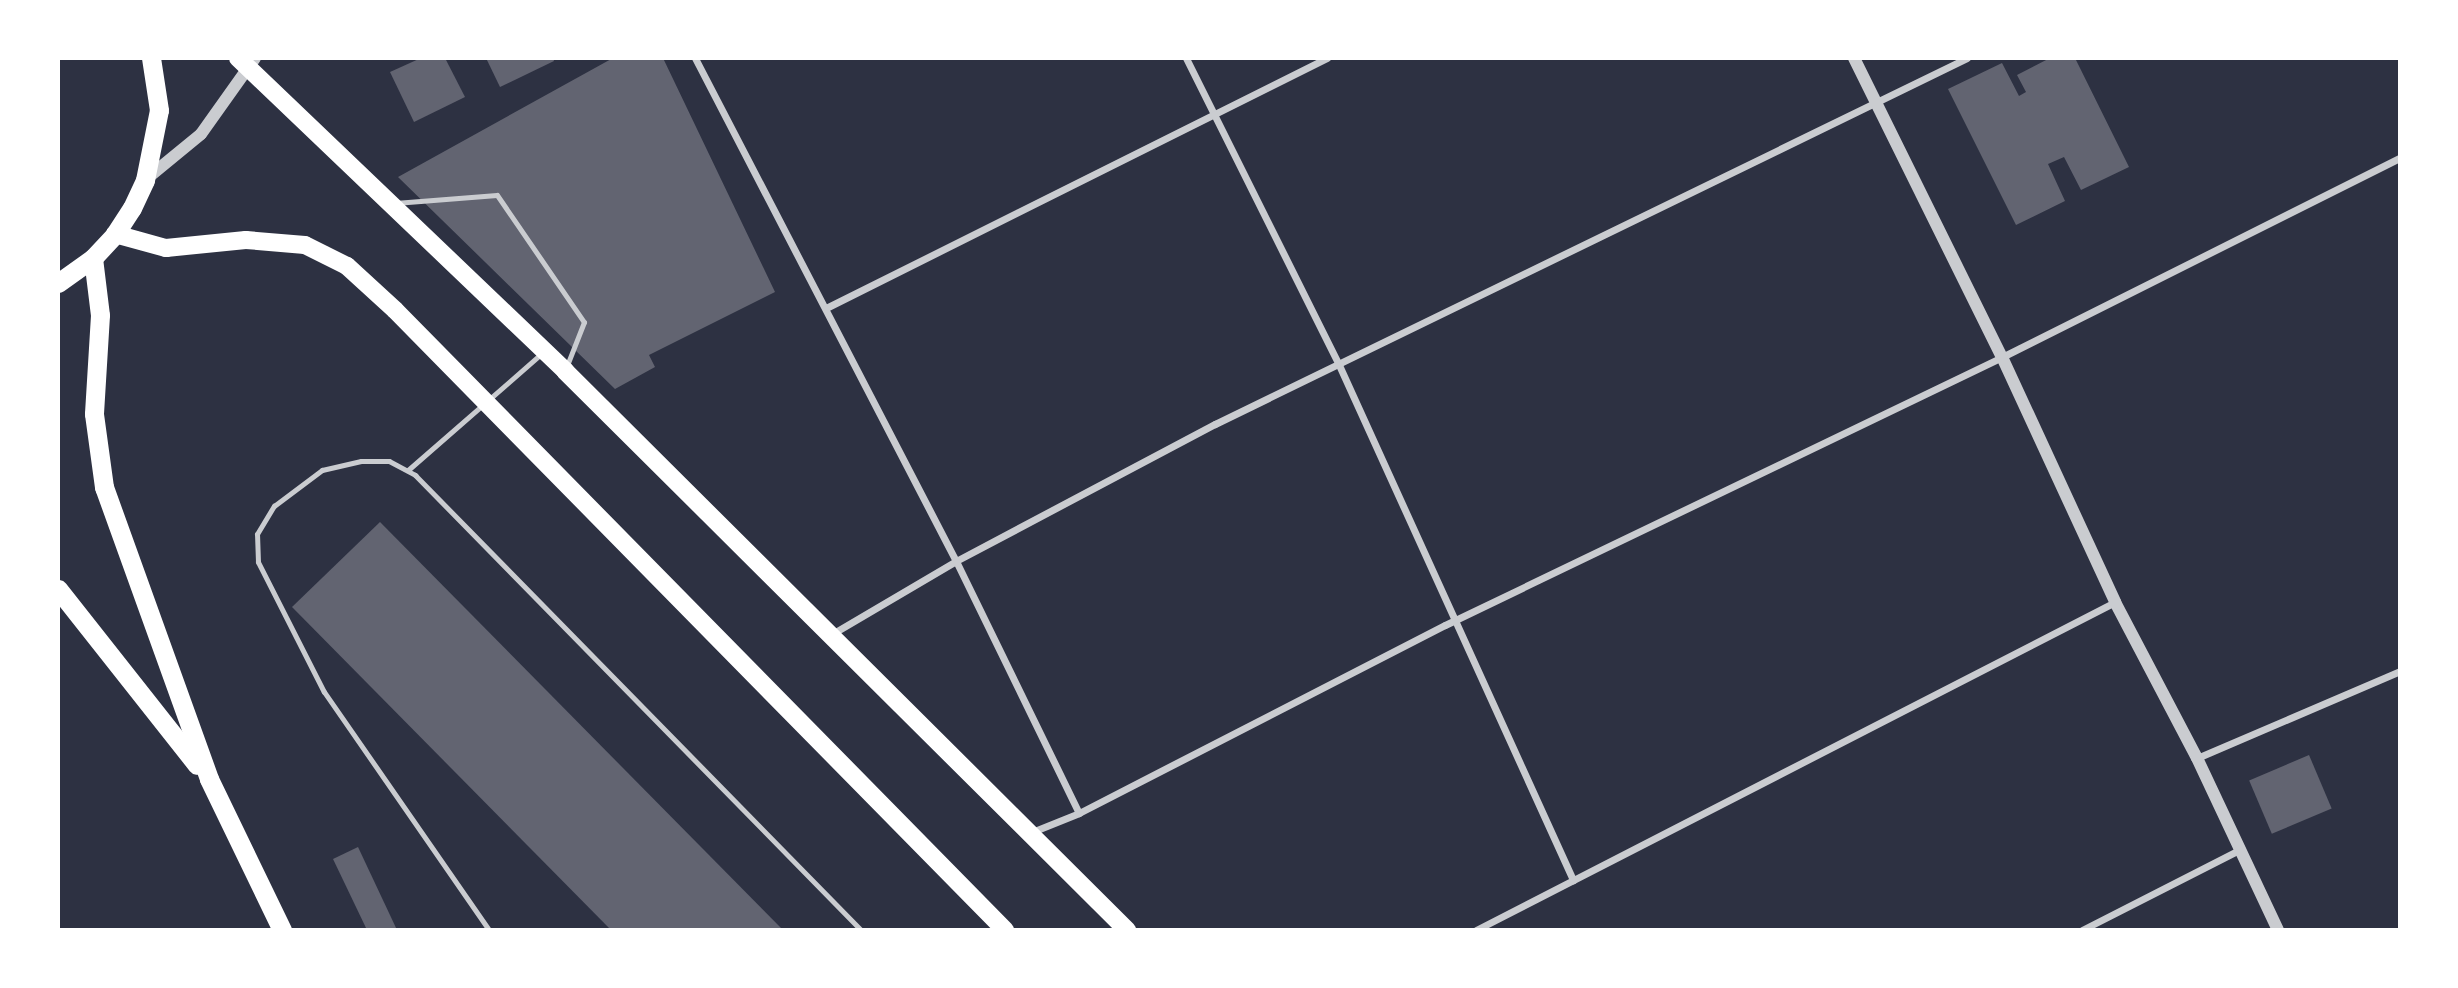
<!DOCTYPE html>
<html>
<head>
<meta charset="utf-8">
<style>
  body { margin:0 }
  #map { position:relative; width:2458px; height:988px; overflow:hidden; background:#2d3142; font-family:Figtree,sans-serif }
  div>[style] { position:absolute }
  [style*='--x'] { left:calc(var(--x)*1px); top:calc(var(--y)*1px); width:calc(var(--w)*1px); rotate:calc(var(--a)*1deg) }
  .building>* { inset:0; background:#626471; transform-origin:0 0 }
  .service>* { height:5px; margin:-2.5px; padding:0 2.5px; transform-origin:2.5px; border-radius:2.5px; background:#caccd0 }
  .minor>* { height:7px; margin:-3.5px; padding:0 3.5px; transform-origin:3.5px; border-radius:3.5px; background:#caccd0 }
  .tertiary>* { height:12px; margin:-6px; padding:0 6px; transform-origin:6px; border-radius:6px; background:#caccd0 }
  .primary>* { height:18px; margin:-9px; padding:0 9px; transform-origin:9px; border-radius:9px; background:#fff }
  .trunk>* { height:19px; margin:-9.5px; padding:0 9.5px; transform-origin:9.5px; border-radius:9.5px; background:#fff }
  span { translate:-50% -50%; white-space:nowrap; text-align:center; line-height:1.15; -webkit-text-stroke:5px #fff; paint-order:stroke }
  .frame { position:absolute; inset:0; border:60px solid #fff; pointer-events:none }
</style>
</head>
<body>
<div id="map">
  <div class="building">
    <div style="clip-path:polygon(421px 58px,445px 58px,465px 97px,414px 122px,390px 72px)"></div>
    <div style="clip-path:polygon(486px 58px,553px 58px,554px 61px,500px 87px)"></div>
    <div style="clip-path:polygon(613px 58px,663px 58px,775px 292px,649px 355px,655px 367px,615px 389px,398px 177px)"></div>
    <div style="clip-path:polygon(2050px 58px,2075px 58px,2129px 167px,2081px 190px,2064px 157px,2048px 164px,2065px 201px,2016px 225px,1948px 89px,2002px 63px,2019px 96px,2026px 92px,2017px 75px)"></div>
    <div style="clip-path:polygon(380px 522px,783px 930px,611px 930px,292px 607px)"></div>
    <div style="left:2309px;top:755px;width:58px;height:65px;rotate:67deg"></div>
    <div style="clip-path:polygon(358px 847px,397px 930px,367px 930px,333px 859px)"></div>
  </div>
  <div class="service">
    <div style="--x:395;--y:203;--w:102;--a:-4.5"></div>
    <div style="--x:497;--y:195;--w:154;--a:55.6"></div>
    <div style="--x:584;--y:322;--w:49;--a:111.4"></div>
    <div style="--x:408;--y:470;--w:178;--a:-41.1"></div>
    <div style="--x:489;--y:930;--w:290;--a:-124.7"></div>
    <div style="--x:324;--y:692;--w:146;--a:-116.9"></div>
    <div style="--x:258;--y:562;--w:28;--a:-92"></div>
    <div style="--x:257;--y:534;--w:33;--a:-59"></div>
    <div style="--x:274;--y:506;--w:60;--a:-36.9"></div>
    <div style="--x:322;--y:470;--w:40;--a:-13"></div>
    <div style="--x:361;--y:461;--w:28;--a:0"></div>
    <div style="--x:389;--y:461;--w:30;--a:28"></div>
    <div style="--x:415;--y:475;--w:637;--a:45.57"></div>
  </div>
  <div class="minor">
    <div style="--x:695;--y:58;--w:567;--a:62.58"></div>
    <div style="--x:956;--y:561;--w:280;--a:64"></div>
    <div style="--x:1186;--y:58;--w:343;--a:63.5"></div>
    <div style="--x:1339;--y:365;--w:566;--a:65.56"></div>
    <div style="--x:826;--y:308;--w:560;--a:-26.52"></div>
    <div style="--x:832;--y:634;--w:144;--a:-30.5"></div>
    <div style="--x:956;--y:561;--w:293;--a:-27.9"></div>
    <div style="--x:1215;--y:424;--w:836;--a:-25.95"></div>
    <div style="--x:2197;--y:758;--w:221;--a:-23.2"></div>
    <div style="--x:1032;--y:832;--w:51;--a:-22"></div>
    <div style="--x:1079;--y:813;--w:411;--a:-27.2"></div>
    <div style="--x:1445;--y:625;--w:618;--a:-25.69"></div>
    <div style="--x:2002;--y:357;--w:445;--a:-26.6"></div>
    <div style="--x:1476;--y:930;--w:718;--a:-27.17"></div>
    <div style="--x:2082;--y:930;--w:176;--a:-27"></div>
  </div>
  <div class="tertiary">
    <div style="--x:1854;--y:58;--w:334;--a:63.7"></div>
    <div style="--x:2002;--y:357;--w:270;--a:65.2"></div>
    <div style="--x:2115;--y:602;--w:176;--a:62.3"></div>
    <div style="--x:2197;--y:758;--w:190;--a:64.8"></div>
    <div style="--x:145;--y:180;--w:72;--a:-39.4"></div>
    <div style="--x:201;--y:134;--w:93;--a:-54.6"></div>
  </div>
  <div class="primary">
    <div style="--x:238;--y:58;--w:453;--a:43.7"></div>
    <div style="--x:565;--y:371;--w:793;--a:44.85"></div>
    <div style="--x:115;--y:234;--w:53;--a:15.4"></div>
    <div style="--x:166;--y:248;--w:80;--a:-5.7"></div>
    <div style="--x:246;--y:240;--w:59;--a:4.8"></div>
    <div style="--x:305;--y:245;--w:47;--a:26.6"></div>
    <div style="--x:347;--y:266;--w:65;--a:42.5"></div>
    <div style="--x:395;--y:310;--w:870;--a:45.47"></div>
  </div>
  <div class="trunk">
    <div style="--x:93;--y:258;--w:57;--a:83"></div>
    <div style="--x:100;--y:315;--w:99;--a:93.5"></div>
    <div style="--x:94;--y:414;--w:74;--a:82.2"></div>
    <div style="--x:104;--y:487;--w:310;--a:70.2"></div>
    <div style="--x:209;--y:779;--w:168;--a:64.2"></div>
    <div style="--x:58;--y:283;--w:43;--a:-35.5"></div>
    <div style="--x:93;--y:258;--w:33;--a:-47"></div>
    <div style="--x:115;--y:234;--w:31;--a:-57"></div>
    <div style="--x:132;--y:208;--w:31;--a:-65"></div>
    <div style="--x:145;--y:180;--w:71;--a:-78.7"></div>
    <div style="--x:159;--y:110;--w:53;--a:-98.7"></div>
    <div style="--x:58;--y:589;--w:224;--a:51.7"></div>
  </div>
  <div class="frame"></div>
</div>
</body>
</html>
